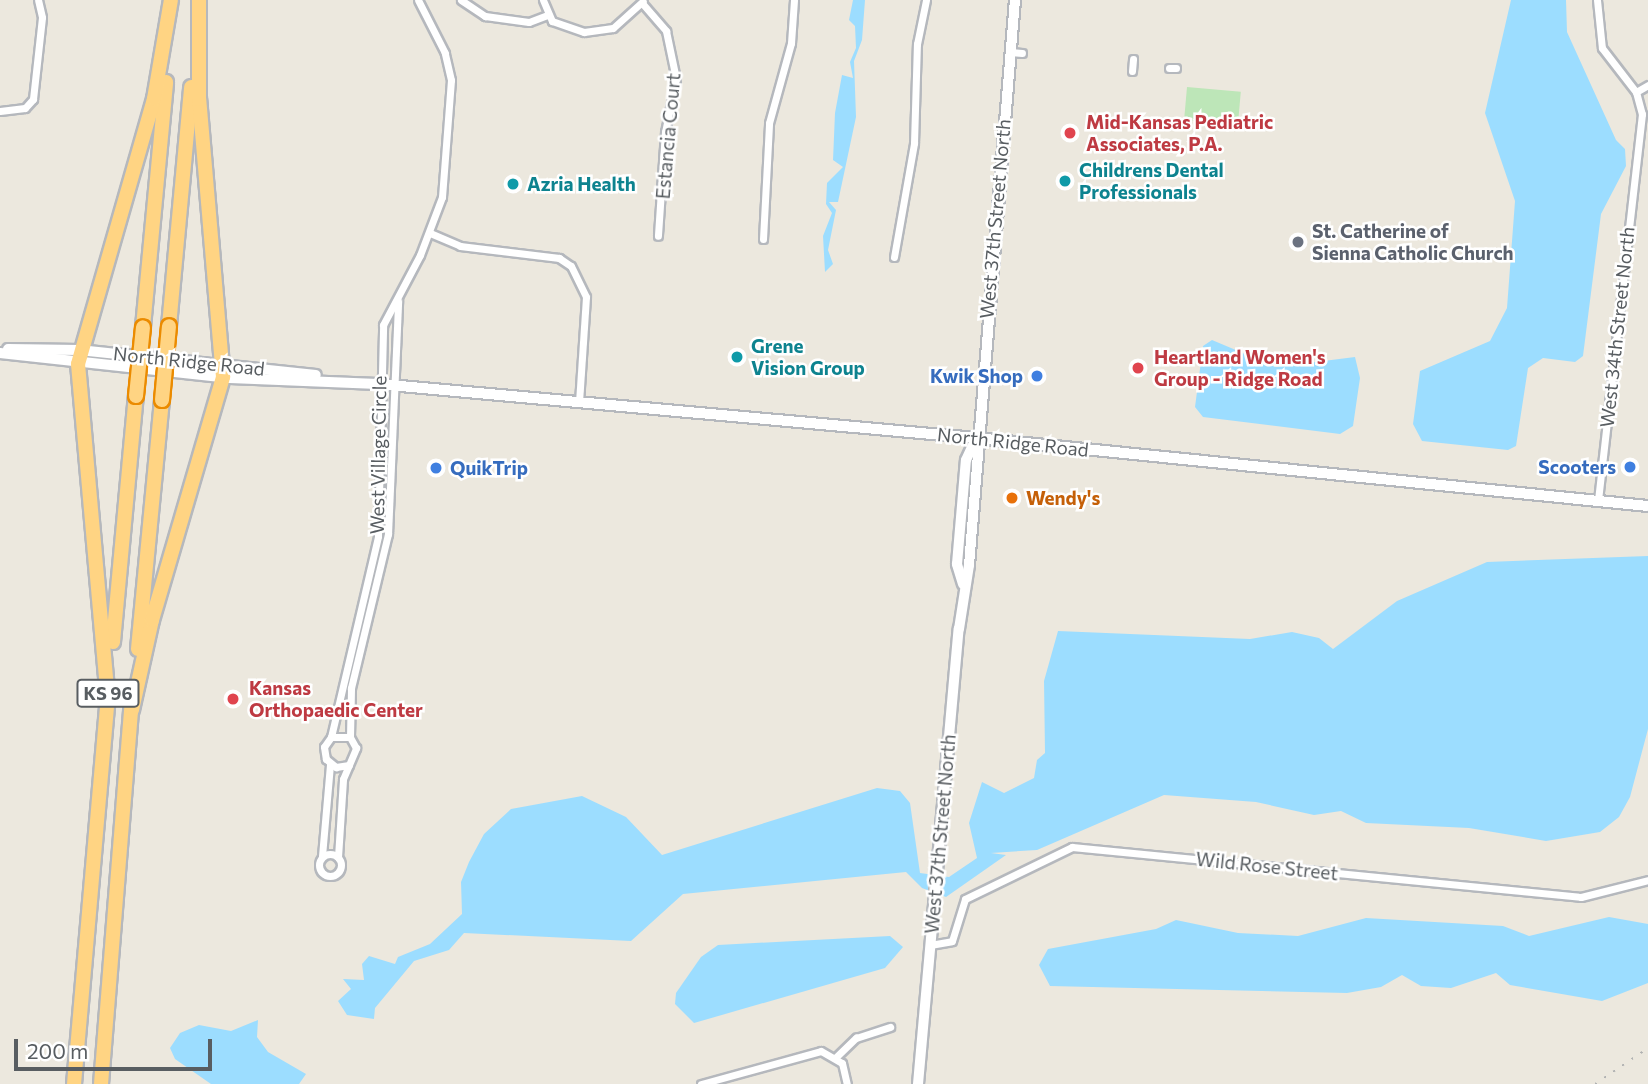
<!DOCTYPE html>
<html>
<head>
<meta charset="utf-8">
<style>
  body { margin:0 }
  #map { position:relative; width:1648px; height:1084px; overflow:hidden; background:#ece8de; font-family:Commissioner,sans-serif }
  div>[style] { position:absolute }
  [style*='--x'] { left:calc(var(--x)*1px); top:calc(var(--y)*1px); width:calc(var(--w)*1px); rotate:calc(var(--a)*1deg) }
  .green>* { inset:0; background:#bde6b8; transform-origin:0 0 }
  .water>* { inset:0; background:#9cddff }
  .roads { filter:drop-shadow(2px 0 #b5b8bd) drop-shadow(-2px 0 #b5b8bd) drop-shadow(0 2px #b5b8bd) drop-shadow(0 -2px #b5b8bd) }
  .street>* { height:7px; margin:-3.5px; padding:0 3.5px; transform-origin:3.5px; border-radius:3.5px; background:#fff }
  .street>.ring { margin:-3.5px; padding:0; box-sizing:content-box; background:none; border:7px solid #fff; border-radius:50% }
  .secondary>* { height:10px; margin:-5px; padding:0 5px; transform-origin:5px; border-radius:5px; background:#fff }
  .highway>* { height:14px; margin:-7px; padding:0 7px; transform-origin:7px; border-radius:7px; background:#ffd483 }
  .rail>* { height:2px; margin-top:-1px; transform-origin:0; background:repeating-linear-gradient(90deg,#b1b2b2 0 2px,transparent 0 11px) }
  .bridges { filter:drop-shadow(2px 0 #eb8b00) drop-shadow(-2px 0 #eb8b00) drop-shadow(0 2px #eb8b00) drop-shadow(0 -2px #eb8b00) }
  .highway-bridge>* { height:14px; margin:-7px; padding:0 7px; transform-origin:7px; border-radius:7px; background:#ffd483 }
  .dots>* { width:19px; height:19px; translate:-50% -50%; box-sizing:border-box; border:4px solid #fff; border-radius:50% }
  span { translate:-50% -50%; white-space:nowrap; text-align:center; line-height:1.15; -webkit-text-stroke:5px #fff; paint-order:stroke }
  .shield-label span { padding:2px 5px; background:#fff; border:2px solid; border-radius:5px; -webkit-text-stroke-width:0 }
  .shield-label { font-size:18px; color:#585d61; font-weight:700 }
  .health-label { font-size:19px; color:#be3a42; font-weight:700 }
  .left { translate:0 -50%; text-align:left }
  .street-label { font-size:19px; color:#585d61 }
  .culture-label { font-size:19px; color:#0d838f; font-weight:700 }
  .worship-label { font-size:19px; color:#5b616d; font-weight:700 }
  .shop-label { font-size:19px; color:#366cbe; font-weight:700 }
  .right { translate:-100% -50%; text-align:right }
  .food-label { font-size:19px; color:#c56008; font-weight:700 }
  .scale { position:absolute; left:14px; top:1039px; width:198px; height:32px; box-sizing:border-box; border:4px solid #585d61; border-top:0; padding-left:9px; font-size:21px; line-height:24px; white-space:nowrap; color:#585d61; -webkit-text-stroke:5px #fff; paint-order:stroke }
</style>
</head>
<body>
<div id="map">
  <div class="green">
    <div style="left:1187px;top:87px;width:54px;height:33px;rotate:5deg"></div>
  </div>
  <div class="water">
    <div style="clip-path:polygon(853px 0,865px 0,862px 40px,854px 61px,856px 117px,838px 202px,829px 202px,836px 210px,828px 250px,833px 264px,825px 272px,823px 236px,832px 213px,826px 204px,827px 183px,843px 167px,833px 160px,835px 113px,842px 75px,853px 78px,850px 62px,856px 48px,855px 26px,849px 20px)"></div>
    <div style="clip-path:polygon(1511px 0,1566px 0,1567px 32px,1616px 140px,1625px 149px,1626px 166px,1601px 214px,1583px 356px,1575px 362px,1543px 358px,1528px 368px,1516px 446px,1508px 450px,1422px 441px,1413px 424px,1420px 371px,1490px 341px,1507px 308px,1515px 201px,1485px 113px)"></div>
    <div style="clip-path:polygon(1212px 340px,1276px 367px,1355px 357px,1360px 378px,1353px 426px,1340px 434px,1203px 417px,1195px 407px,1203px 346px)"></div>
    <div style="clip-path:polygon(1648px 556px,1648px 729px,1630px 797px,1619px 817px,1600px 832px,1546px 841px,1469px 828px,1366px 823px,1341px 811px,1314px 815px,1256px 802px,1164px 795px,1037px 850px,991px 853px,1006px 855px,946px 897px,922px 888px,906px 872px,683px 894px,631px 941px,464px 933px,449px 950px,414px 961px,375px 1008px,374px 1019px,347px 1015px,338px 1001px,351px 989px,343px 979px,364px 980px,362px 964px,369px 956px,395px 964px,398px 957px,430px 944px,462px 914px,461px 882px,469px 862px,484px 834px,511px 809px,582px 796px,626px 817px,662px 855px,877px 788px,900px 791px,910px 803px,920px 873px,949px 877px,977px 858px,969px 823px,982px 782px,1004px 793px,1034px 778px,1037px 760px,1045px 753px,1044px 681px,1058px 631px,1250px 639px,1292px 632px,1319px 638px,1333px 649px,1397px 601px,1487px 562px)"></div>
    <div style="clip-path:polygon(1609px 917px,1648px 924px,1648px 983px,1602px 1001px,1510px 985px,1496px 973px,1451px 988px,1421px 986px,1402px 975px,1381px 987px,1347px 993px,1050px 986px,1039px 965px,1048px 949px,1156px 929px,1176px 920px,1238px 933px,1298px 936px,1366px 918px,1503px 926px,1529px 936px)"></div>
    <div style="clip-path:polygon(890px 936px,903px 947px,885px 968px,694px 1023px,675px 1004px,676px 993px,701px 957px,718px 945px)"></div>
    <div style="clip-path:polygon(258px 1020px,257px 1037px,268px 1052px,306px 1074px,299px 1084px,211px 1084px,175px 1059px,170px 1048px,180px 1033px,199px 1025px,231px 1031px)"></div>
  </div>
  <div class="roads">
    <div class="street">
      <div style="--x:461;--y:0;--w:29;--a:34"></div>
      <div style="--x:485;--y:16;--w:44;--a:7.8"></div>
      <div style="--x:529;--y:22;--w:19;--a:-21"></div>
      <div style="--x:543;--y:0;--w:23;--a:67"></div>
      <div style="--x:552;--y:21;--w:34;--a:19"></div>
      <div style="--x:584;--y:32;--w:29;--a:-8"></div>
      <div style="--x:613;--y:28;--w:40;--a:-42"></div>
      <div style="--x:1597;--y:0;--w:48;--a:84.1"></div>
      <div style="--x:1602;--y:48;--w:56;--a:52.3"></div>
      <div style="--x:1636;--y:92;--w:23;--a:75"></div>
      <div style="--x:1642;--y:114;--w:388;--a:96.5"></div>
      <div style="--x:642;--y:3;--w:37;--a:49"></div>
      <div style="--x:666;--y:31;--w:49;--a:78.2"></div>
      <div style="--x:676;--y:79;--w:54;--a:101.7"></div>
      <div style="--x:665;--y:132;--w:104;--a:93.9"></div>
      <div style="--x:1010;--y:52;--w:12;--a:5"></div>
      <div style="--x:1169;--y:68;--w:7;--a:0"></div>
      <div style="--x:1132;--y:71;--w:12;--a:-85"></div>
      <div style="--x:1636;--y:92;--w:14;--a:-30"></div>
      <div style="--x:0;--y:111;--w:25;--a:-7"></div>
      <div style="--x:25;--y:108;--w:12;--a:-48"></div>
      <div style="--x:33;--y:99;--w:82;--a:-83.7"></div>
      <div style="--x:42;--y:17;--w:17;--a:-103"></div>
      <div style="--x:430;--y:233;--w:33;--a:23"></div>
      <div style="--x:460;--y:246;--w:100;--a:6.9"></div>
      <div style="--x:559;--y:258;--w:14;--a:34"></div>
      <div style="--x:571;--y:266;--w:34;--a:64"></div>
      <div style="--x:586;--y:297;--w:106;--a:93.8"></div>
      <div style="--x:763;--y:239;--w:116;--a:-87"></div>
      <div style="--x:769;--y:123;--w:83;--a:-74.6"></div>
      <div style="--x:791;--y:43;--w:43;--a:-86"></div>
      <div style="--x:894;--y:257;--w:116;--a:-80"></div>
      <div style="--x:914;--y:143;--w:99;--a:-88.3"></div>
      <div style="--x:917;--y:44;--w:45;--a:-78.4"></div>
      <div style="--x:331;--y:737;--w:206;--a:-76.8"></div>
      <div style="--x:378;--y:536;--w:211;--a:-88.6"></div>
      <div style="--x:383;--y:325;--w:79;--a:-62.1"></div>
      <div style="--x:420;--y:255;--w:62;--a:-69.2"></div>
      <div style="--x:442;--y:197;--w:117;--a:-85.6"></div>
      <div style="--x:451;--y:80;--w:28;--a:-103"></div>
      <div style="--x:445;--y:53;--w:59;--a:-117"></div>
      <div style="--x:350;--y:737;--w:49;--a:-88.8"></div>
      <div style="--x:351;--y:688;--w:158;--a:-76.5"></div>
      <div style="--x:388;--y:534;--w:233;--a:-87.5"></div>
      <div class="ring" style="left:319px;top:854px;width:15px;height:15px"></div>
      <div style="--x:322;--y:856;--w:92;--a:-85"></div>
      <div style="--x:338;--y:857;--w:78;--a:-86.3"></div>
      <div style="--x:343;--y:779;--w:34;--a:-67"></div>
      <div style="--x:356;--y:748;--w:13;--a:-119"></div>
      <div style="--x:350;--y:737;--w:19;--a:180"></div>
      <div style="--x:331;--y:737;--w:12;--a:125"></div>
      <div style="--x:324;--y:747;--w:12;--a:81"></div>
      <div style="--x:326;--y:759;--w:13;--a:39"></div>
      <div style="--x:336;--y:767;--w:13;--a:-9"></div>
      <div style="--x:930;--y:945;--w:22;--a:-10"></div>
      <div style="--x:952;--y:941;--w:44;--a:-72.8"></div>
      <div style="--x:965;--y:899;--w:119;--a:-25.9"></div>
      <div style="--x:1072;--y:847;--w:511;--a:5.61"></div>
      <div style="--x:1581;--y:897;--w:69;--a:-14.2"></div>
      <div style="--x:836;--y:1057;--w:28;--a:-44"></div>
      <div style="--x:856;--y:1038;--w:36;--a:-18"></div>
      <div style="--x:701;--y:1084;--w:124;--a:-15.4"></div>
      <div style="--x:821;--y:1051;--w:24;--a:30"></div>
      <div style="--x:842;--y:1063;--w:22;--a:77"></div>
    </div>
    <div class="secondary">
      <div style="--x:8;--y:349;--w:71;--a:0.8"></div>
      <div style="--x:79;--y:350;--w:238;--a:6"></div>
      <div style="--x:0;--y:353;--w:231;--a:6.2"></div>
      <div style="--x:230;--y:378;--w:148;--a:2.3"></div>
      <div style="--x:378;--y:384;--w:600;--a:5.16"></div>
      <div style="--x:976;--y:438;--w:675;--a:5.78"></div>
      <div style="--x:963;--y:584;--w:21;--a:-107"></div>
      <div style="--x:957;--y:564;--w:104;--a:-85.1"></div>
      <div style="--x:966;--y:460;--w:21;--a:-65"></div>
      <div style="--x:918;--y:1084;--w:457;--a:-84.9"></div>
      <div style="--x:959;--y:629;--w:65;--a:-81.1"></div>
      <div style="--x:969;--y:565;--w:567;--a:-85.35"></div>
    </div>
    <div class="highway">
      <div style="--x:169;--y:326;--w:240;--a:-84.7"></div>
      <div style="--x:143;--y:327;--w:246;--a:-84.6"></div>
      <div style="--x:113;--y:642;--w:247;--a:-84.7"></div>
      <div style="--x:138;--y:649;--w:250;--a:-84.5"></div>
      <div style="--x:108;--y:700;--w:337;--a:-95.1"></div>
      <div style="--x:78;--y:364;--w:276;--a:-74"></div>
      <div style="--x:154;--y:99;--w:100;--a:-80.3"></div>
      <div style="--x:132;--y:710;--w:92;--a:-77.5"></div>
      <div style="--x:152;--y:620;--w:253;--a:-73.7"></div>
      <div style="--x:223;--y:377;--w:279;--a:-94.9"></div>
      <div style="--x:199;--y:99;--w:99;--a:-90"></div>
      <div style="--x:74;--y:1084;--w:391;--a:-85"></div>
      <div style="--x:101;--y:1084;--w:384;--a:-85.4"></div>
    </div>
  </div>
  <div class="rail">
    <div style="--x:1595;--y:1084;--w:64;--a:-34.2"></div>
  </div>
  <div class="bridges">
    <div class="highway-bridge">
      <div style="--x:136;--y:396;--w:69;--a:-84.2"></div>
      <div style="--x:162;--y:400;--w:74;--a:-84.6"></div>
    </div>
  </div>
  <div class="dots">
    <div style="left:1070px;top:133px;background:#e0444e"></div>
    <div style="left:1065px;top:181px;background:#0f9aa8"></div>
    <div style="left:513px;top:184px;background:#0f9aa8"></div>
    <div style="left:1298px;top:242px;background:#6b7280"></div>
    <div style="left:737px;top:357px;background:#0f9aa8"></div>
    <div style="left:1138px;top:368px;background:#e0444e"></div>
    <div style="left:1037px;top:376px;background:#3f7fe0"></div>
    <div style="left:1630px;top:467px;background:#3f7fe0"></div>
    <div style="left:436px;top:468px;background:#3f7fe0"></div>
    <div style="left:1012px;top:498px;background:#e8710a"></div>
    <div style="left:233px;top:699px;background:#e0444e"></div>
  </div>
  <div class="shield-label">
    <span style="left:108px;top:693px">KS 96</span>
  </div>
  <div class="health-label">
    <span class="left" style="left:1086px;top:133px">Mid-Kansas Pediatric<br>Associates, P.A.</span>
    <span class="left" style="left:1154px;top:368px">Heartland Women's<br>Group - Ridge Road</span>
    <span class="left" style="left:249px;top:699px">Kansas<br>Orthopaedic Center</span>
  </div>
  <div class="street-label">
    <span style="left:668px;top:136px;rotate:-85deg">Estancia Court</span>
    <span style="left:995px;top:219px;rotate:-85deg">West 37th Street North</span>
    <span style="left:1617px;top:327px;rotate:-84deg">West 34th Street North</span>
    <span style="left:189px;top:361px;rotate:6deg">North Ridge Road</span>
    <span style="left:1013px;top:442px;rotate:6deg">North Ridge Road</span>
    <span style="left:378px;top:455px;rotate:-89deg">West Village Circle</span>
    <span style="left:940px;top:834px;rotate:-85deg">West 37th Street North</span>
    <span style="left:1267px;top:866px;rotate:6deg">Wild Rose Street</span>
  </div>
  <div class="culture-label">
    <span class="left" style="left:1079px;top:181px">Childrens Dental<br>Professionals</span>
    <span class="left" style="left:527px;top:184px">Azria Health</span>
    <span class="left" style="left:751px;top:357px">Grene<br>Vision Group</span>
  </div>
  <div class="worship-label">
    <span class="left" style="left:1312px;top:242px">St. Catherine of<br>Sienna Catholic Church</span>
  </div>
  <div class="shop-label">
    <span class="right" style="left:1023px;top:376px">Kwik Shop</span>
    <span class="right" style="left:1616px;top:467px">Scooters</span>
    <span class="left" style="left:450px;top:468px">QuikTrip</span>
  </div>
  <div class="food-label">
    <span class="left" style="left:1026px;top:498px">Wendy's</span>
  </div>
  <div class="scale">200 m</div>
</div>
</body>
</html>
